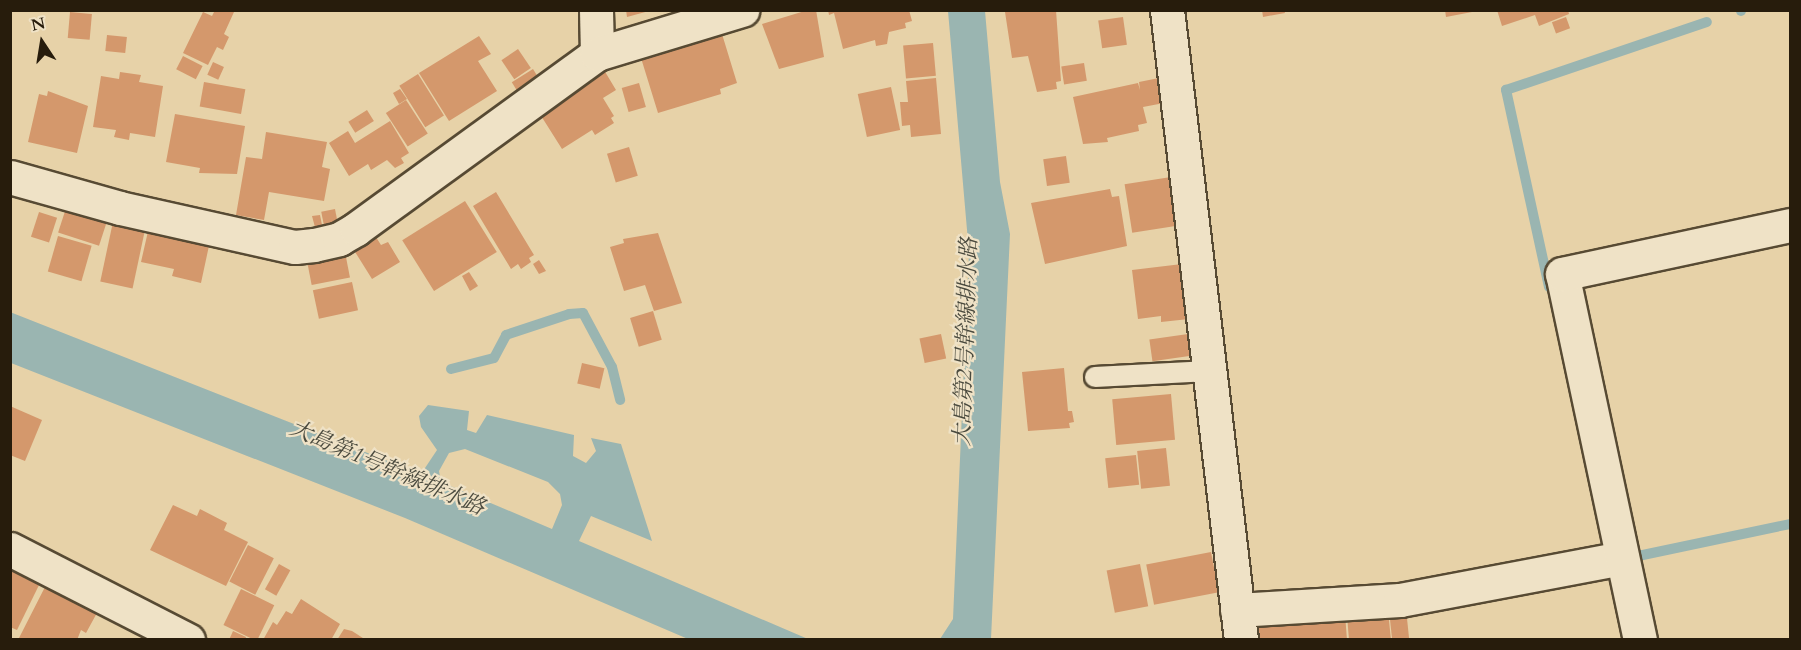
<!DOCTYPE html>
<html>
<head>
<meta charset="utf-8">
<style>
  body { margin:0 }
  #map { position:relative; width:1801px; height:650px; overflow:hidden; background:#e7d2a8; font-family:Cardo,"Noto Serif JP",serif }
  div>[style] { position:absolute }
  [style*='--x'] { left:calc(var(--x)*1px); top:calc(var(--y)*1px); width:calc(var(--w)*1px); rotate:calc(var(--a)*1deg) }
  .water>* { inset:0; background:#9ab5b1 }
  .stream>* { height:10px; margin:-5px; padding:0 5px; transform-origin:5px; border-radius:5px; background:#9ab5b1 }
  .building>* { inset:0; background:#d4986c; transform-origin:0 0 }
  .roads { filter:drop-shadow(2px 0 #574a33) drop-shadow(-2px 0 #574a33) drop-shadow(0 2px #574a33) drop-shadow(0 -2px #574a33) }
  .service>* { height:20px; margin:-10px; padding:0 10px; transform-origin:10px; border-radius:10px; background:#efe2c6 }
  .minor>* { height:33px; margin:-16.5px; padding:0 16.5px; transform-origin:16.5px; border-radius:16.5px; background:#efe2c6 }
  span { translate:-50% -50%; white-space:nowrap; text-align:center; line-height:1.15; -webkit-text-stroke:4.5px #efe2c6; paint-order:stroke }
  .water-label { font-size:22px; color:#4a4a3e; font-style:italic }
  .frame { position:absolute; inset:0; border:12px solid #271c0c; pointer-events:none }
  .north { position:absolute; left:12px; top:12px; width:60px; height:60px; -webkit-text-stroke:4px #efe2c6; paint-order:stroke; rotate:348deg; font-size:16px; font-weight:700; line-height:24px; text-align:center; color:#271c0c }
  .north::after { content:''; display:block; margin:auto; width:21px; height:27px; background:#271c0c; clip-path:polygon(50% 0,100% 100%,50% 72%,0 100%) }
</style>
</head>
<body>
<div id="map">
  <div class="water">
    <div style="clip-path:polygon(948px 11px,985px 11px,1000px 182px,1010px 234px,991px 639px,940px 639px,953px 619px,969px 253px)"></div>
    <div style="clip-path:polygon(evenodd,10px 312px,421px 474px,437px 450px,421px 427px,419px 416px,428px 405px,469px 411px,467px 430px,476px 433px,487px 415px,574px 435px,573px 456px,586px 463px,596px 451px,591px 438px,621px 444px,652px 541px,591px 516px,579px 541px,808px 639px,688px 639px,405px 518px,11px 363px,10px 312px,465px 449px,548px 482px,560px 494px,562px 505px,552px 529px,441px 482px,439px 471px,449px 453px,465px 449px)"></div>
  </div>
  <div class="stream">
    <div style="--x:1741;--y:11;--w:1;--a:-90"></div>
    <div style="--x:1549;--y:287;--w:202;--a:-102.3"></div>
    <div style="--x:1506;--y:90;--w:212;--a:-18.7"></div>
    <div style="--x:451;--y:369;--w:44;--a:-14.3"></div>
    <div style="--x:494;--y:358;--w:26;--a:-62"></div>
    <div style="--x:506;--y:335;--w:66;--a:-18.4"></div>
    <div style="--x:569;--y:314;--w:14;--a:-4"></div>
    <div style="--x:583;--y:313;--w:61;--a:61.8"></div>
    <div style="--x:612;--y:367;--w:34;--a:76"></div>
    <div style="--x:1638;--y:556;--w:155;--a:-11.9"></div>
  </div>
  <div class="building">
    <div style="clip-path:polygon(626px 10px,649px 10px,649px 11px,627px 17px)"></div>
    <div style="clip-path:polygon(808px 10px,816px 10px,824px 57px,779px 69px,762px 24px)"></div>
    <div style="clip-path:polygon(828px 10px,909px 10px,912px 21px,905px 23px,906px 28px,889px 32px,887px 44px,876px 46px,875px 40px,843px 49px,834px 13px,829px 15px)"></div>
    <div style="clip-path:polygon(1056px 10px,1061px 81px,1056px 82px,1057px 89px,1037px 92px,1028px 56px,1012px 58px,1005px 12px)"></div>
    <div style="clip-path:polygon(1262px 10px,1284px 10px,1285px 13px,1263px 17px)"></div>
    <div style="clip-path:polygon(1445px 10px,1472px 10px,1472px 12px,1446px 17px)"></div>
    <div style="clip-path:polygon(1497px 10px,1568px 10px,1569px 14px,1539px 26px,1535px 15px,1502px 26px)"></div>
    <div style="left:70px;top:12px;width:22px;height:26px;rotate:5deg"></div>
    <div style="clip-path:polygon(203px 12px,212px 16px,214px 12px,234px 12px,224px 34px,229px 37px,223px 50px,217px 47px,208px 65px,183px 53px)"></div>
    <div style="left:1123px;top:17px;width:28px;height:25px;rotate:82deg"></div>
    <div style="left:1566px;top:17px;width:12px;height:15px;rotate:70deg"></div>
    <div style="clip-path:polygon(722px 34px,737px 83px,720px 89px,721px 94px,658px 113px,641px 58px)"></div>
    <div style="left:107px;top:35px;width:20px;height:16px;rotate:6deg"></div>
    <div style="clip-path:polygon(479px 36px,491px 54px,478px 61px,497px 91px,449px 121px,419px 73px)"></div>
    <div style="left:933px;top:43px;width:33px;height:30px;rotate:85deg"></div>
    <div style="left:518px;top:49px;width:23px;height:20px;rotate:56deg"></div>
    <div style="left:183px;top:56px;width:22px;height:15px;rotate:27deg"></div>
    <div style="left:213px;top:62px;width:12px;height:14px;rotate:24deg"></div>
    <div style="left:1084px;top:63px;width:18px;height:23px;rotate:81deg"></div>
    <div style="left:533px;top:69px;width:9px;height:25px;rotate:58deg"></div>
    <div style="clip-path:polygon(604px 70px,616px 90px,603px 98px,614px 116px,611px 118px,614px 123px,595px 135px,592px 130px,562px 149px,538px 111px)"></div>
    <div style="clip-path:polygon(120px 72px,141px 75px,139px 82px,163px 86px,155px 137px,130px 133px,129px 140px,114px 137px,116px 130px,93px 127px,101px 76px,119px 79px)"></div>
    <div style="left:418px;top:74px;width:49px;height:22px;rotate:58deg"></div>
    <div style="clip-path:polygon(936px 78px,941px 134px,911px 137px,910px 125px,902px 126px,900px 102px,908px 102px,906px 81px)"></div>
    <div style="clip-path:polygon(1159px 78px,1164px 103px,1143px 107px,1147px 123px,1138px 125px,1139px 131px,1107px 138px,1108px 142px,1083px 144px,1073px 97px,1138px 83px,1140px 90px,1139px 82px)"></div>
    <div style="left:204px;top:82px;width:42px;height:25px;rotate:10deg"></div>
    <div style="left:639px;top:83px;width:25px;height:18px;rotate:74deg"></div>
    <div style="left:891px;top:87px;width:44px;height:34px;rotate:78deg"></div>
    <div style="clip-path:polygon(400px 89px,407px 99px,399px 104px,393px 93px)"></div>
    <div style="clip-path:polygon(48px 91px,88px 106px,77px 153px,28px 142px,39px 94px,47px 96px)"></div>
    <div style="left:406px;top:100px;width:40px;height:24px;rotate:57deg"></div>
    <div style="left:367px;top:110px;width:13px;height:22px;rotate:58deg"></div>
    <div style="clip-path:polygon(175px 114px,245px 126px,237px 174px,199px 173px,200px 168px,166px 162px)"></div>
    <div style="clip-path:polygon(390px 121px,409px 153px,401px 158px,404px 163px,395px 168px,387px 160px,371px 170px,368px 164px,349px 176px,329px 143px,348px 131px,355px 143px)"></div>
    <div style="clip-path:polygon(266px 132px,327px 142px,322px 167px,330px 169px,324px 201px,269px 192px,264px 220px,236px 215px,246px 157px,262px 159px)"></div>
    <div style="left:629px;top:147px;width:30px;height:23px;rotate:73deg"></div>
    <div style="left:1066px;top:156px;width:27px;height:23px;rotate:82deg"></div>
    <div style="left:1171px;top:177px;width:49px;height:47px;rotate:81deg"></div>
    <div style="clip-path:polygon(1110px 189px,1112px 197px,1119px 196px,1127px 246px,1045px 264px,1031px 203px)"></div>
    <div style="clip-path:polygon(496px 192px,534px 255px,529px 258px,531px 262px,521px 269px,518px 264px,511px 269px,473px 206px)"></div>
    <div style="left:465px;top:201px;width:60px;height:74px;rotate:58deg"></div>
    <div style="left:68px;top:202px;width:43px;height:32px;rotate:18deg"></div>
    <div style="left:335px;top:209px;width:16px;height:14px;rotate:79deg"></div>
    <div style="left:39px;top:212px;width:19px;height:26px;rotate:18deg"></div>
    <div style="clip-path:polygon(320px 215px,323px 230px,316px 231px,312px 216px)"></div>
    <div style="left:114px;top:217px;width:33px;height:66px;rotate:12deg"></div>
    <div style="clip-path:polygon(149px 227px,210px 241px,201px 283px,172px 276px,174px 269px,141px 262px)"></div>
    <div style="clip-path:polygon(658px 233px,682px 303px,654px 311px,645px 285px,624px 291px,610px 247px,624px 243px,623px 239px)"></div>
    <div style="clip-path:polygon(374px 234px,381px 245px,388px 242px,400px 262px,372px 279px,352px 247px)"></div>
    <div style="left:58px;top:236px;width:35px;height:37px;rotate:16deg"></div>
    <div style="left:345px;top:252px;width:26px;height:39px;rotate:79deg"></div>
    <div style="clip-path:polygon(539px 260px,546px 271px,539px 274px,533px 264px)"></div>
    <div style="clip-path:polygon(1182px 264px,1189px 319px,1161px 322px,1161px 316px,1138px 319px,1132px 270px)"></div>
    <div style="clip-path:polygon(469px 272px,478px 286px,470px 291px,462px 276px)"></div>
    <div style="left:352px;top:282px;width:29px;height:40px;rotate:78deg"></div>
    <div style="left:653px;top:311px;width:30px;height:24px;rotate:73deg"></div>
    <div style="left:941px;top:334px;width:25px;height:22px;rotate:78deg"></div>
    <div style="left:1188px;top:334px;width:22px;height:39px;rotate:82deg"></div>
    <div style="left:582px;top:363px;width:23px;height:21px;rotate:13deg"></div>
    <div style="clip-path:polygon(1064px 368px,1068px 411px,1072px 411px,1074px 422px,1069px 423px,1070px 428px,1028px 431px,1022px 372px)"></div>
    <div style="left:1171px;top:394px;width:46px;height:59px;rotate:85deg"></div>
    <div style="clip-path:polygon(10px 406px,42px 420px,25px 461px,10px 455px)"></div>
    <div style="left:1166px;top:448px;width:38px;height:29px;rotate:84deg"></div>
    <div style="left:1136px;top:455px;width:30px;height:31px;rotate:84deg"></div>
    <div style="clip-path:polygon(173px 505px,197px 516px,200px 509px,227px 523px,224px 530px,248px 542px,226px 586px,150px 550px)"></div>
    <div style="left:248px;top:545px;width:29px;height:41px;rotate:27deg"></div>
    <div style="left:1211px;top:552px;width:41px;height:66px;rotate:79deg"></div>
    <div style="left:279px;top:564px;width:13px;height:29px;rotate:29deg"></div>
    <div style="left:1140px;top:564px;width:43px;height:34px;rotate:79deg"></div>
    <div style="clip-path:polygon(10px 566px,41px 581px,17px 630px,10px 627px)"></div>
    <div style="clip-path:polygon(46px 585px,98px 611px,86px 633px,81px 630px,77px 640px,19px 638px)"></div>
    <div style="left:241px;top:589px;width:37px;height:40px;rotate:26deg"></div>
    <div style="clip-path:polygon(301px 599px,340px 624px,331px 640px,263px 640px,273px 622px,277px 625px,286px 611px,292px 614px)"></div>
    <div style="left:1406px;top:609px;width:31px;height:17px;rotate:84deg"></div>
    <div style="clip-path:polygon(1388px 611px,1391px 640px,1349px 640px,1347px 615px)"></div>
    <div style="clip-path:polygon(1345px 614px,1347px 640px,1257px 640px,1256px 627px,1276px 625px,1276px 621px)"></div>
    <div style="clip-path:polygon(344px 629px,352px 631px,366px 640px,337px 640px)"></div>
    <div style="clip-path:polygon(233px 631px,246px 637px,245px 640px,229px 640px)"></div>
  </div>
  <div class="roads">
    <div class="service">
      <div style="--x:1095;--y:377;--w:114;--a:-3"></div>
    </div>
    <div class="minor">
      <div style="--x:596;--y:10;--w:44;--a:88.7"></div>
      <div style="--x:1167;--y:10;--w:634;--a:83.3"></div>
      <div style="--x:10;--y:177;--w:114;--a:15.7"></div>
      <div style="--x:120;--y:208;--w:179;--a:12.6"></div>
      <div style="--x:295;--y:247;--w:19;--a:-6"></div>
      <div style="--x:314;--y:245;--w:26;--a:-13"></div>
      <div style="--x:339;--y:239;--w:20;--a:-30"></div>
      <div style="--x:356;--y:229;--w:298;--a:-36"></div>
      <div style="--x:597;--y:54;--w:152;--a:-16.9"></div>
      <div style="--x:10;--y:549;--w:200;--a:27.1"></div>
      <div style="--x:1237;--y:610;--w:163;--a:-3.5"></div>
      <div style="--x:1400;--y:600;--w:226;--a:-10.7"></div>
      <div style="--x:1640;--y:640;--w:374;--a:-102"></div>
      <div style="--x:1562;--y:274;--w:233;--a:-12.1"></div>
    </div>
  </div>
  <div class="water-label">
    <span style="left:966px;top:342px;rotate:-88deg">大島第2号幹線排水路</span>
    <span style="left:387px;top:468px;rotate:23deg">大島第1号幹線排水路</span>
  </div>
  <div class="frame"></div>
  <div class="north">N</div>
</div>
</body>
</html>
